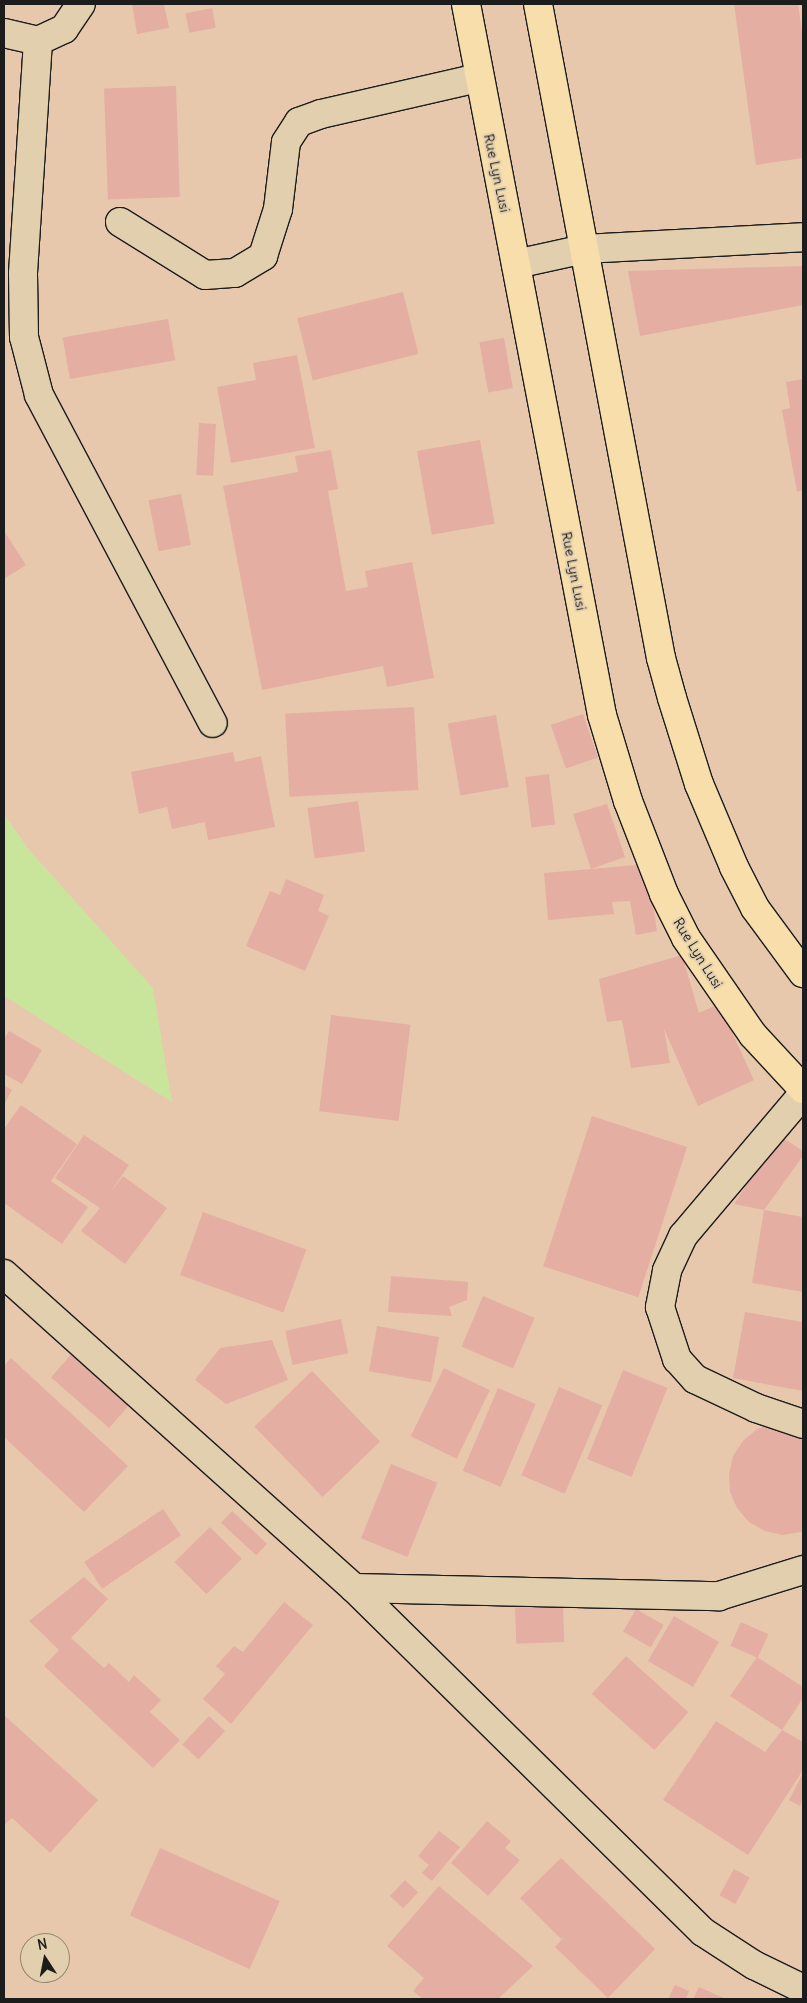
<!DOCTYPE html>
<html>
<head>
<meta charset="utf-8">
<style>
  body { margin:0 }
  #map { position:relative; width:807px; height:2003px; overflow:hidden; background:#e7c8ad; font-family:Delius,sans-serif }
  div>[style] { position:absolute }
  [style*='--x'] { left:calc(var(--x)*1px); top:calc(var(--y)*1px); width:calc(var(--w)*1px); rotate:calc(var(--a)*1deg) }
  .green>* { inset:0; background:#c9e59c }
  .building>* { inset:0; background:#e5aea3; transform-origin:0 0 }
  .roads { filter:drop-shadow(1px 0 #1c1c1c) drop-shadow(-1px 0 #1c1c1c) drop-shadow(0 1px #1c1c1c) drop-shadow(0 -1px #1c1c1c) }
  .minor>* { height:28px; margin:-14px; padding:0 14px; transform-origin:14px; border-radius:14px; background:#e2cfad }
  .primary>* { height:28px; margin:-14px; padding:0 14px; transform-origin:14px; border-radius:14px; background:#f8deab }
  span { translate:-50% -50%; white-space:nowrap; text-align:center; line-height:1.15; -webkit-text-stroke:4px #e2cfad; paint-order:stroke }
  .street-label { font-size:14px; color:#1c1c1c }
  .frame { position:absolute; inset:0; border:5px solid #1c1c1c; pointer-events:none }
  .north { position:absolute; left:20px; top:1933px; width:50px; height:50px; box-sizing:border-box; background:#e2cfad; border:1px solid #938773; border-radius:50%; rotate:349deg; font-size:14px; font-weight:700; line-height:20px; text-align:center; color:#1c1c1c }
  .north::after { content:''; display:block; margin:auto; width:18px; height:22px; background:#1c1c1c; clip-path:polygon(50% 0,100% 100%,50% 72%,0 100%) }
</style>
</head>
<body>
<div id="map">
  <div class="green">
    <div style="clip-path:polygon(4px 814px,30px 851px,153px 988px,172px 1102px,4px 996px)"></div>
  </div>
  <div class="building">
    <div style="clip-path:polygon(132px 4px,164px 4px,169px 28px,137px 34px)"></div>
    <div style="clip-path:polygon(734px 4px,798px 4px,803px 39px,803px 158px,756px 165px)"></div>
    <div style="left:212px;top:8px;width:20px;height:27px;rotate:79deg"></div>
    <div style="left:176px;top:86px;width:111px;height:72px;rotate:88deg"></div>
    <div style="clip-path:polygon(803px 266px,803px 305px,640px 336px,628px 271px)"></div>
    <div style="left:403px;top:292px;width:64px;height:109px;rotate:76deg"></div>
    <div style="left:168px;top:319px;width:42px;height:107px;rotate:80deg"></div>
    <div style="left:504px;top:338px;width:51px;height:25px;rotate:80deg"></div>
    <div style="clip-path:polygon(297px 355px,315px 448px,231px 463px,217px 387px,256px 380px,253px 363px)"></div>
    <div style="clip-path:polygon(803px 379px,803px 490px,797px 492px,782px 410px,790px 408px,786px 382px)"></div>
    <div style="left:199px;top:423px;width:17px;height:52px;rotate:3deg"></div>
    <div style="left:480px;top:440px;width:85px;height:64px;rotate:80deg"></div>
    <div style="clip-path:polygon(331px 450px,338px 489px,328px 491px,346px 591px,368px 587px,365px 571px,412px 562px,434px 678px,387px 687px,383px 666px,262px 690px,223px 486px,298px 472px,295px 456px)"></div>
    <div style="left:181px;top:494px;width:52px;height:33px;rotate:79deg"></div>
    <div style="clip-path:polygon(4px 531px,26px 565px,4px 579px)"></div>
    <div style="left:414px;top:707px;width:83px;height:129px;rotate:87deg"></div>
    <div style="left:583px;top:714px;width:46px;height:34px;rotate:71deg"></div>
    <div style="left:496px;top:715px;width:73px;height:49px;rotate:80deg"></div>
    <div style="clip-path:polygon(233px 752px,235px 762px,261px 756px,275px 827px,208px 840px,205px 822px,172px 829px,167px 807px,139px 814px,131px 772px)"></div>
    <div style="left:549px;top:774px;width:51px;height:24px;rotate:83deg"></div>
    <div style="left:358px;top:801px;width:51px;height:51px;rotate:82deg"></div>
    <div style="clip-path:polygon(607px 804px,625px 857px,591px 869px,647px 864px,657px 931px,636px 935px,630px 901px,612px 902px,614px 914px,548px 920px,544px 873px,591px 869px,573px 814px)"></div>
    <div style="clip-path:polygon(286px 879px,324px 895px,318px 911px,329px 916px,305px 971px,246px 946px,270px 891px,280px 895px)"></div>
    <div style="clip-path:polygon(682px 955px,699px 1013px,719px 1004px,754px 1080px,698px 1106px,664px 1029px,670px 1063px,631px 1068px,622px 1020px,607px 1022px,599px 979px)"></div>
    <div style="left:331px;top:1015px;width:80px;height:97px;rotate:7deg"></div>
    <div style="clip-path:polygon(9px 1031px,42px 1050px,22px 1084px,4px 1074px,4px 1039px)"></div>
    <div style="clip-path:polygon(4px 1085px,12px 1090px,4px 1105px)"></div>
    <div style="clip-path:polygon(21px 1105px,77px 1144px,51px 1181px,88px 1207px,62px 1244px,4px 1203px,4px 1129px)"></div>
    <div style="left:592px;top:1116px;width:100px;height:158px;rotate:18deg"></div>
    <div style="clip-path:polygon(84px 1135px,129px 1165px,109px 1194px,123px 1176px,167px 1208px,125px 1264px,81px 1231px,100px 1208px,55px 1178px)"></div>
    <div style="clip-path:polygon(779px 1135px,803px 1151px,803px 1156px,764px 1210px,803px 1217px,803px 1292px,752px 1283px,764px 1210px,734px 1204px)"></div>
    <div style="left:203px;top:1212px;width:110px;height:67px;rotate:20deg"></div>
    <div style="clip-path:polygon(391px 1276px,468px 1282px,467px 1300px,449px 1307px,452px 1316px,388px 1312px)"></div>
    <div style="left:483px;top:1296px;width:56px;height:55px;rotate:23deg"></div>
    <div style="clip-path:polygon(745px 1312px,803px 1322px,803px 1391px,733px 1378px)"></div>
    <div style="left:341px;top:1319px;width:35px;height:57px;rotate:78deg"></div>
    <div style="left:377px;top:1326px;width:63px;height:46px;rotate:10deg"></div>
    <div style="clip-path:polygon(272px 1340px,288px 1380px,226px 1404px,195px 1380px,220px 1348px)"></div>
    <div style="left:74px;top:1351px;width:77px;height:35px;rotate:41deg"></div>
    <div style="clip-path:polygon(11px 1358px,128px 1466px,84px 1512px,4px 1437px,4px 1366px)"></div>
    <div style="left:444px;top:1368px;width:51px;height:76px;rotate:26deg"></div>
    <div style="left:623px;top:1370px;width:48px;height:96px;rotate:22deg"></div>
    <div style="left:312px;top:1371px;width:98px;height:80px;rotate:46deg"></div>
    <div style="left:559px;top:1387px;width:47px;height:96px;rotate:23deg"></div>
    <div style="left:498px;top:1388px;width:41px;height:90px;rotate:23deg"></div>
    <div style="clip-path:polygon(775px 1423px,803px 1426px,803px 1531px,801px 1532px,782px 1535px,765px 1531px,749px 1522px,737px 1508px,730px 1492px,729px 1474px,733px 1456px,743px 1441px,757px 1429px)"></div>
    <div style="left:391px;top:1464px;width:50px;height:80px;rotate:22deg"></div>
    <div style="left:163px;top:1509px;width:32px;height:95px;rotate:56deg"></div>
    <div style="left:232px;top:1511px;width:48px;height:16px;rotate:43deg"></div>
    <div style="left:210px;top:1527px;width:45px;height:50px;rotate:45deg"></div>
    <div style="clip-path:polygon(84px 1577px,108px 1599px,71px 1638px,104px 1668px,109px 1663px,129px 1682px,134px 1675px,161px 1700px,150px 1712px,180px 1740px,153px 1768px,44px 1666px,59px 1650px,29px 1621px)"></div>
    <div style="clip-path:polygon(284px 1602px,313px 1625px,231px 1724px,203px 1699px,225px 1674px,216px 1666px,234px 1646px,243px 1652px)"></div>
    <div style="left:563px;top:1606px;width:36px;height:48px;rotate:88deg"></div>
    <div style="left:636px;top:1609px;width:32px;height:26px;rotate:30deg"></div>
    <div style="left:674px;top:1616px;width:52px;height:52px;rotate:30deg"></div>
    <div style="left:741px;top:1622px;width:30px;height:26px;rotate:24deg"></div>
    <div style="left:626px;top:1656px;width:84px;height:51px;rotate:42deg"></div>
    <div style="clip-path:polygon(757px 1657px,803px 1687px,803px 1698px,782px 1730px,730px 1696px)"></div>
    <div style="clip-path:polygon(5px 1716px,98px 1800px,50px 1853px,12px 1818px,4px 1825px)"></div>
    <div style="left:209px;top:1716px;width:22px;height:39px;rotate:43deg"></div>
    <div style="clip-path:polygon(716px 1721px,765px 1752px,782px 1730px,803px 1742px,803px 1770px,748px 1855px,663px 1800px)"></div>
    <div style="clip-path:polygon(803px 1773px,803px 1800px,800px 1806px,789px 1800px)"></div>
    <div style="clip-path:polygon(487px 1821px,511px 1841px,505px 1848px,520px 1860px,488px 1896px,451px 1863px)"></div>
    <div style="clip-path:polygon(439px 1831px,460px 1847px,432px 1881px,422px 1873px,429px 1865px,418px 1856px)"></div>
    <div style="left:160px;top:1848px;width:131px;height:74px;rotate:24deg"></div>
    <div style="clip-path:polygon(561px 1858px,655px 1949px,608px 1998px,555px 1947px,565px 1936px,561px 1939px,520px 1898px)"></div>
    <div style="left:734px;top:1869px;width:18px;height:30px;rotate:29deg"></div>
    <div style="left:405px;top:1880px;width:18px;height:22px;rotate:43deg"></div>
    <div style="clip-path:polygon(439px 1886px,533px 1966px,498px 1999px,423px 1999px,413px 1991px,424px 1978px,387px 1946px)"></div>
    <div style="clip-path:polygon(675px 1985px,689px 1991px,686px 1999px,668px 1999px)"></div>
    <div style="clip-path:polygon(699px 1987px,726px 1999px,693px 1999px)"></div>
  </div>
  <div class="roads">
    <div class="minor">
      <div style="--x:4;--y:33;--w:35;--a:13"></div>
      <div style="--x:38;--y:41;--w:29;--a:-25"></div>
      <div style="--x:64;--y:29;--w:30;--a:-56"></div>
      <div style="--x:38;--y:41;--w:233;--a:93.7"></div>
      <div style="--x:23;--y:274;--w:63;--a:89.1"></div>
      <div style="--x:24;--y:337;--w:60;--a:75.5"></div>
      <div style="--x:39;--y:395;--w:371;--a:62.1"></div>
      <div style="--x:120;--y:222;--w:100;--a:31.9"></div>
      <div style="--x:205;--y:275;--w:30;--a:-4"></div>
      <div style="--x:235;--y:273;--w:33;--a:-31"></div>
      <div style="--x:263;--y:256;--w:49;--a:-72.3"></div>
      <div style="--x:278;--y:209;--w:67;--a:-83.2"></div>
      <div style="--x:286;--y:142;--w:24;--a:-57"></div>
      <div style="--x:299;--y:122;--w:23;--a:-20"></div>
      <div style="--x:321;--y:114;--w:161;--a:-12.9"></div>
      <div style="--x:516;--y:264;--w:70;--a:-12.4"></div>
      <div style="--x:584;--y:249;--w:219;--a:-3.1"></div>
      <div style="--x:803;--y:1094;--w:186;--a:130.2"></div>
      <div style="--x:683;--y:1236;--w:38;--a:115"></div>
      <div style="--x:667;--y:1271;--w:37;--a:101"></div>
      <div style="--x:660;--y:1307;--w:55;--a:71.9"></div>
      <div style="--x:677;--y:1359;--w:27;--a:48"></div>
      <div style="--x:695;--y:1379;--w:68;--a:25.4"></div>
      <div style="--x:756;--y:1408;--w:50;--a:18.8"></div>
      <div style="--x:4;--y:1274;--w:470;--a:41.9"></div>
      <div style="--x:354;--y:1588;--w:490;--a:44.6"></div>
      <div style="--x:703;--y:1932;--w:61;--a:32.9"></div>
      <div style="--x:754;--y:1965;--w:55;--a:26.1"></div>
      <div style="--x:354;--y:1588;--w:365;--a:1.3"></div>
      <div style="--x:719;--y:1596;--w:88;--a:-17.2"></div>
    </div>
    <div class="primary">
      <div style="--x:466;--y:4;--w:724;--a:79.17"></div>
      <div style="--x:602;--y:715;--w:90;--a:73.2"></div>
      <div style="--x:628;--y:801;--w:100;--a:68.8"></div>
      <div style="--x:664;--y:894;--w:49;--a:63.4"></div>
      <div style="--x:686;--y:938;--w:118;--a:55.4"></div>
      <div style="--x:753;--y:1035;--w:74;--a:47.2"></div>
      <div style="--x:538;--y:4;--w:665;--a:79.35"></div>
      <div style="--x:661;--y:658;--w:41;--a:74.6"></div>
      <div style="--x:672;--y:698;--w:90;--a:72.6"></div>
      <div style="--x:699;--y:784;--w:90;--a:67.1"></div>
      <div style="--x:734;--y:867;--w:46;--a:62.9"></div>
      <div style="--x:755;--y:908;--w:81;--a:53.6"></div>
    </div>
  </div>
  <div class="street-label">
    <span style="left:497px;top:173px;rotate:78deg">Rue Lyn Lusi</span>
    <span style="left:574px;top:571px;rotate:79deg">Rue Lyn Lusi</span>
    <span style="left:698px;top:953px;rotate:58deg">Rue Lyn Lusi</span>
  </div>
  <div class="frame"></div>
  <div class="north">N</div>
</div>
</body>
</html>
